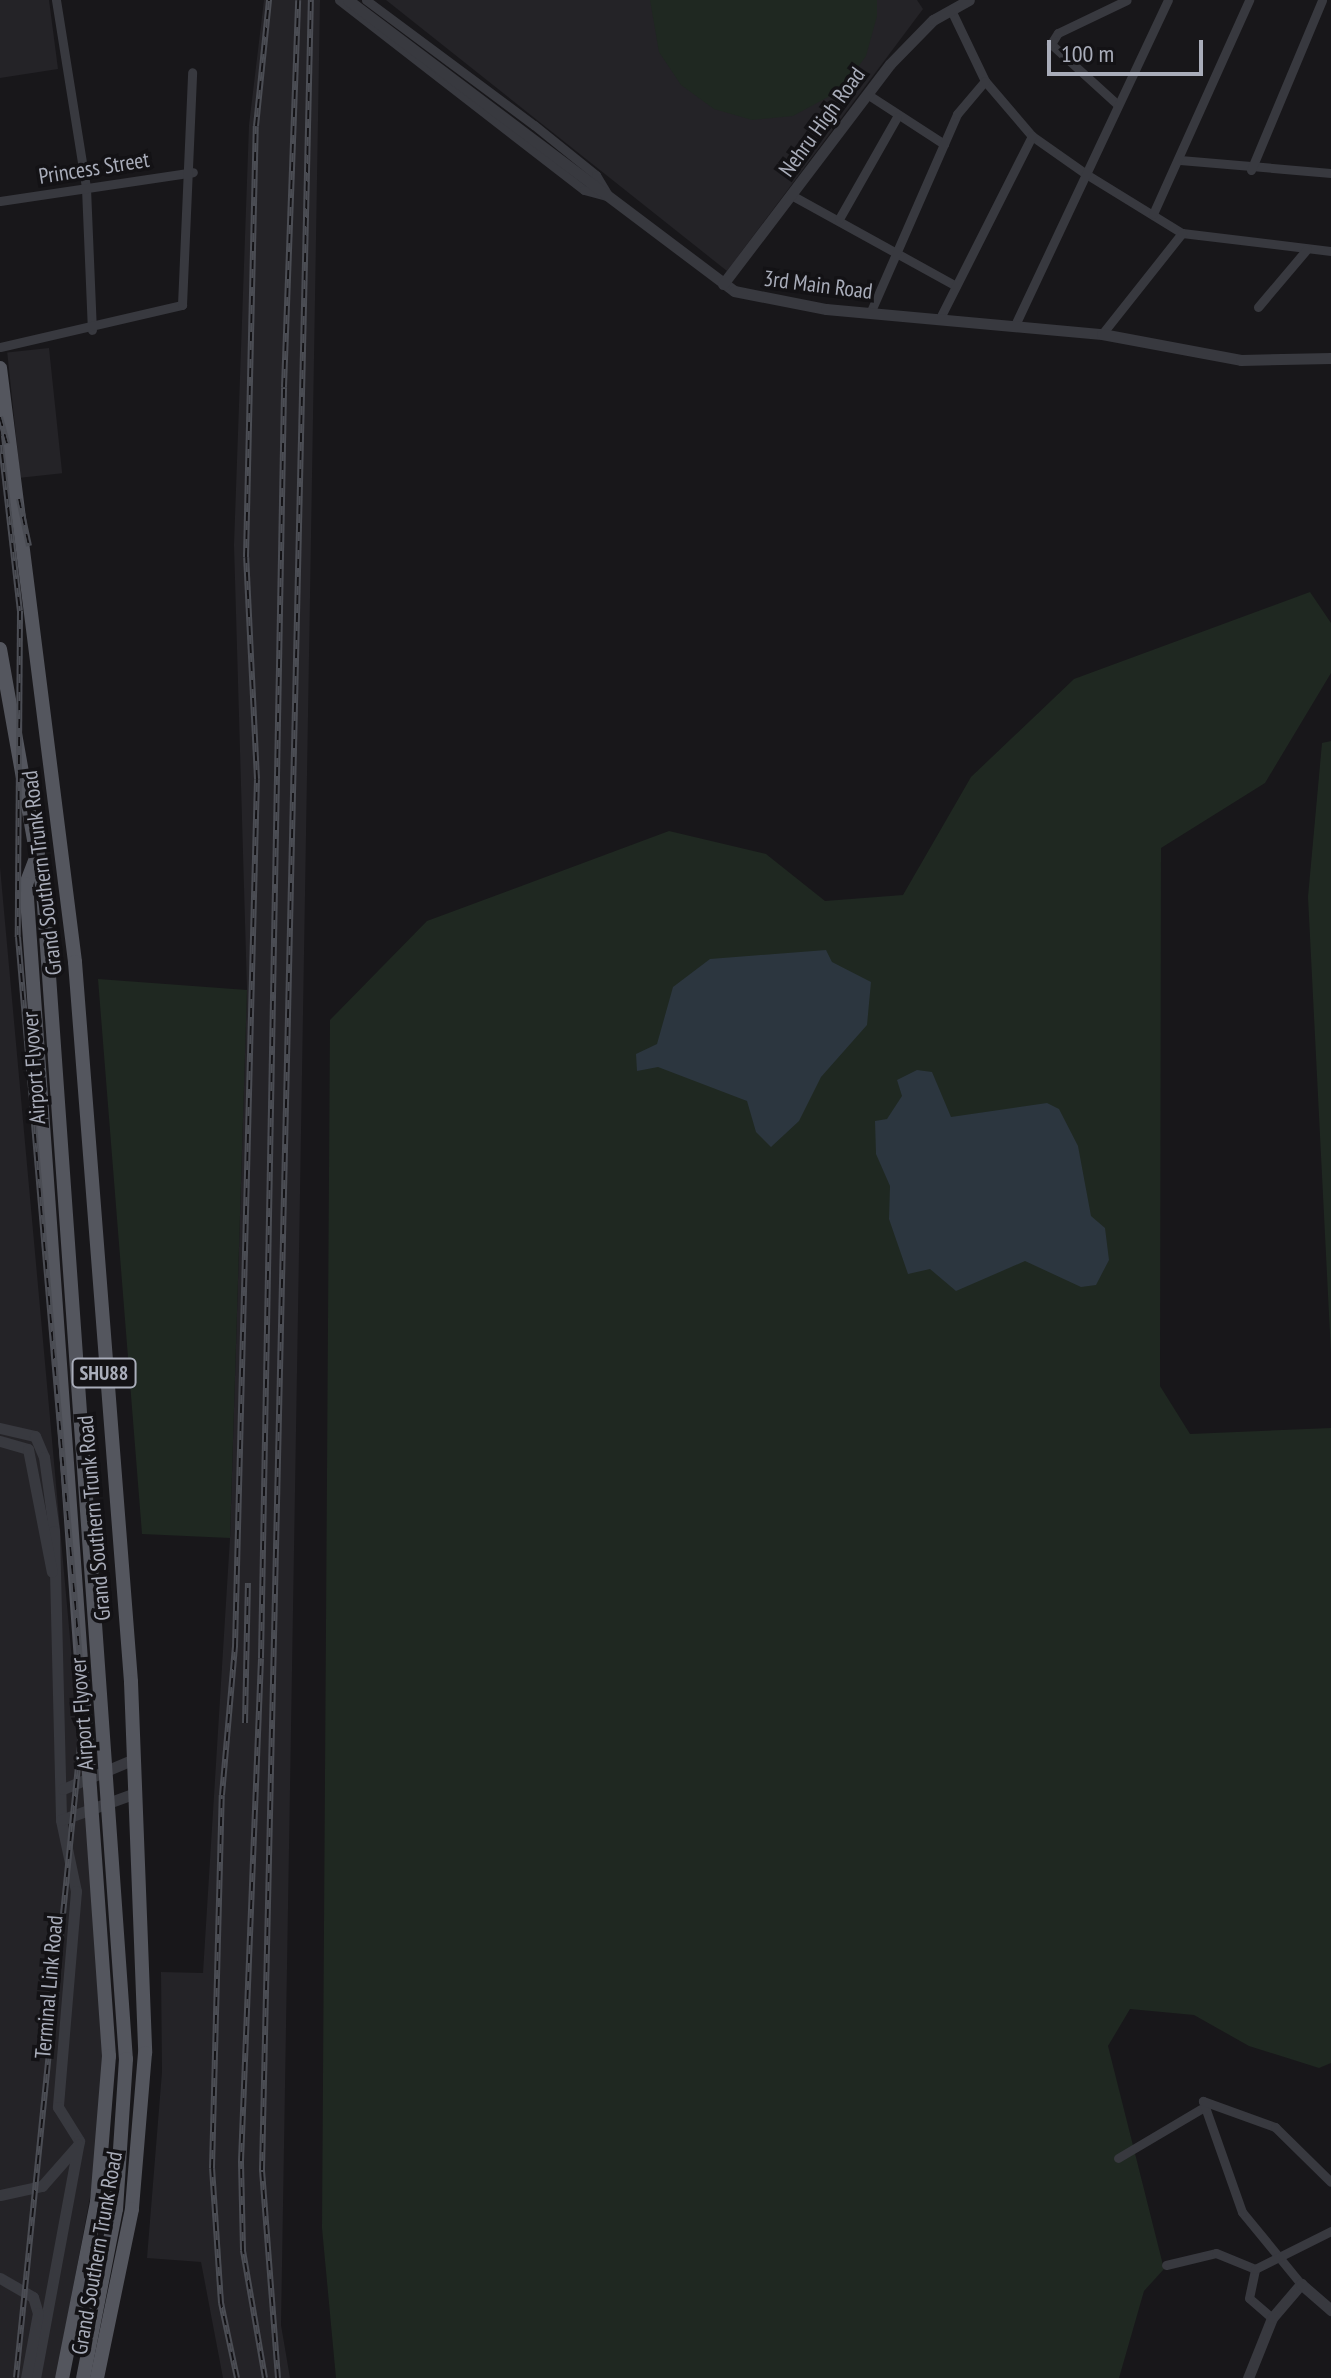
<!DOCTYPE html>
<html>
<head>
<meta charset="utf-8">
<style>
  body { margin:0 }
  #map { position:relative; width:1331px; height:2378px; overflow:hidden; background:#18171a; font-family:"PT Sans Narrow",sans-serif }
  div>[style] { position:absolute }
  [style*='--x'] { left:calc(var(--x)*1px); top:calc(var(--y)*1px); width:calc(var(--w)*1px); rotate:calc(var(--a)*1deg) }
  .built>* { inset:0; background:#242327; transform-origin:0 0 }
  .green>* { inset:0; background:#1f2821 }
  .water>* { inset:0; background:#2c363f }
  .minor>* { height:9px; margin:-4.5px; padding:0 4.5px; transform-origin:4.5px; border-radius:4.5px; background:#38393f }
  .tertiary>* { height:11px; margin:-5.5px; padding:0 5.5px; transform-origin:5.5px; border-radius:5.5px; background:#38393f }
  .primary>* { height:14px; margin:-7px; padding:0 7px; transform-origin:7px; border-radius:7px; background:#54565e }
  .rail>* { height:6px; margin-top:-3px; transform-origin:0; background:repeating-linear-gradient(90deg,#131215 0 9px,#4b4d54 0 18px); box-sizing:border-box; border-block:2px solid #4b4d54 }
  .primary-bridge>* { height:14px; margin:-7px; padding:0 7px; transform-origin:7px; border-radius:7px; background:#54565e }
  span { translate:-50% -50%; white-space:nowrap; text-align:center; line-height:1.15; -webkit-text-stroke:7px #131215; paint-order:stroke }
  .shield-label span { padding:2px 6px; background:#131215; border:2px solid; border-radius:6px; -webkit-text-stroke-width:0 }
  .shield-label { font-size:20px; color:#a9adba; font-weight:700 }
  .street-label { font-size:22px; color:#a9adba }
  .scale { position:absolute; left:1047px; top:40px; width:156px; height:36px; box-sizing:border-box; border:4px solid #a9adba; border-top:0; padding-left:10px; font-size:24px; line-height:28px; white-space:nowrap; color:#a9adba; -webkit-text-stroke:6px #131215; paint-order:stroke }
</style>
</head>
<body>
<div id="map">
  <div class="built">
    <div style="clip-path:polygon(0 0,49px 0,58px 69px,0 78px)"></div>
    <div style="clip-path:polygon(264px 0,320px 0,281px 2325px,290px 2378px,223px 2378px,201px 2262px,147px 2258px,162px 2072px,161px 1972px,203px 1973px,230px 1538px,247px 990px,234px 545px,249px 125px)"></div>
    <div style="clip-path:polygon(386px 0,917px 0,923px 9px,727px 271px)"></div>
    <div style="left:49px;top:348px;width:126px;height:42px;rotate:84deg"></div>
    <div style="clip-path:polygon(0 867px,106px 2035px,98px 2155px,56px 2378px,0 2378px)"></div>
  </div>
  <div class="green">
    <div style="clip-path:polygon(650px 0,877px 0,877px 16px,866px 56px,841px 90px,793px 116px,752px 120px,714px 109px,681px 85px,659px 52px)"></div>
    <div style="clip-path:polygon(1310px 592px,1331px 623px,1331px 673px,1265px 783px,1161px 848px,1160px 1386px,1190px 1434px,1331px 1428px,1331px 2063px,1319px 2068px,1249px 2046px,1194px 2015px,1130px 2009px,1108px 2046px,1164px 2269px,1144px 2291px,1119px 2378px,336px 2378px,322px 2228px,330px 1020px,427px 921px,669px 831px,766px 854px,825px 901px,903px 895px,971px 777px,1074px 679px)"></div>
    <div style="clip-path:polygon(1331px 741px,1331px 1354px,1308px 897px,1322px 743px)"></div>
    <div style="clip-path:polygon(98px 979px,247px 990px,230px 1538px,142px 1534px)"></div>
  </div>
  <div class="water">
    <div style="clip-path:polygon(826px 950px,832px 962px,871px 982px,867px 1025px,821px 1077px,799px 1121px,771px 1147px,756px 1132px,747px 1101px,658px 1067px,637px 1071px,636px 1054px,657px 1044px,673px 987px,710px 959px)"></div>
    <div style="clip-path:polygon(917px 1070px,932px 1072px,951px 1117px,1047px 1103px,1059px 1109px,1078px 1146px,1091px 1216px,1105px 1228px,1109px 1260px,1096px 1285px,1081px 1287px,1025px 1261px,956px 1291px,930px 1269px,908px 1274px,889px 1219px,890px 1186px,876px 1154px,875px 1121px,887px 1119px,902px 1096px,897px 1080px)"></div>
  </div>
  <div class="minor">
    <div style="--x:56;--y:0;--w:190;--a:80.9"></div>
    <div style="--x:86;--y:188;--w:142;--a:87.6"></div>
    <div style="--x:339;--y:0;--w:310;--a:37.8"></div>
    <div style="--x:584;--y:190;--w:24;--a:15"></div>
    <div style="--x:366;--y:0;--w:209;--a:36.7"></div>
    <div style="--x:534;--y:125;--w:80;--a:38.9"></div>
    <div style="--x:596;--y:175;--w:23;--a:59"></div>
    <div style="--x:951;--y:10;--w:79;--a:64.4"></div>
    <div style="--x:985;--y:81;--w:72;--a:49.5"></div>
    <div style="--x:1032;--y:136;--w:66;--a:35.1"></div>
    <div style="--x:1086;--y:174;--w:113;--a:31.6"></div>
    <div style="--x:1182;--y:233;--w:150;--a:6.9"></div>
    <div style="--x:867;--y:94;--w:92;--a:33"></div>
    <div style="--x:1118;--y:105;--w:91;--a:-137.7"></div>
    <div style="--x:1051;--y:44;--w:13;--a:-58"></div>
    <div style="--x:1058;--y:33;--w:76;--a:-25.6"></div>
    <div style="--x:1180;--y:160;--w:152;--a:4.9"></div>
    <div style="--x:1251;--y:170;--w:184;--a:-67.3"></div>
    <div style="--x:793;--y:196;--w:186;--a:28.9"></div>
    <div style="--x:0;--y:201;--w:195;--a:-8.5"></div>
    <div style="--x:1153;--y:214;--w:235;--a:-65.8"></div>
    <div style="--x:839;--y:219;--w:117;--a:-60.4"></div>
    <div style="--x:1258;--y:307;--w:76;--a:-49.8"></div>
    <div style="--x:871;--y:311;--w:215;--a:-66.4"></div>
    <div style="--x:957;--y:114;--w:43;--a:-49.7"></div>
    <div style="--x:941;--y:316;--w:202;--a:-63.2"></div>
    <div style="--x:1015;--y:325;--w:359;--a:-64.8"></div>
    <div style="--x:1102;--y:334;--w:129;--a:-51.6"></div>
    <div style="--x:0;--y:347;--w:187;--a:-13"></div>
    <div style="--x:182;--y:305;--w:233;--a:-87.5"></div>
    <div style="--x:1118;--y:2158;--w:96;--a:-30.6"></div>
    <div style="--x:1166;--y:2265;--w:51;--a:-13.5"></div>
    <div style="--x:1216;--y:2253;--w:42;--a:22.3"></div>
    <div style="--x:1301;--y:2284;--w:93;--a:-129.3"></div>
    <div style="--x:1242;--y:2212;--w:118;--a:-109.4"></div>
    <div style="--x:1203;--y:2101;--w:77;--a:19.9"></div>
    <div style="--x:1275;--y:2127;--w:78;--a:44.5"></div>
    <div style="--x:1272;--y:2318;--w:30;--a:-139"></div>
    <div style="--x:1249;--y:2298;--w:30;--a:-78"></div>
    <div style="--x:1255;--y:2269;--w:85;--a:-26.6"></div>
  </div>
  <div class="tertiary">
    <div style="--x:348;--y:0;--w:483;--a:37"></div>
    <div style="--x:734;--y:291;--w:94;--a:11.1"></div>
    <div style="--x:826;--y:309;--w:277;--a:5.2"></div>
    <div style="--x:1102;--y:334;--w:141;--a:10.6"></div>
    <div style="--x:1241;--y:360;--w:90;--a:-1.3"></div>
    <div style="--x:723;--y:284;--w:276;--a:-52.8"></div>
    <div style="--x:890;--y:64;--w:62;--a:-45.7"></div>
    <div style="--x:933;--y:20;--w:41;--a:-29.1"></div>
    <div style="--x:0;--y:1428;--w:36;--a:13"></div>
    <div style="--x:35;--y:1436;--w:23;--a:67"></div>
    <div style="--x:44;--y:1457;--w:75;--a:82.3"></div>
    <div style="--x:54;--y:1531;--w:289;--a:88.6"></div>
    <div style="--x:61;--y:1820;--w:73;--a:78.1"></div>
    <div style="--x:76;--y:1891;--w:217;--a:94.8"></div>
    <div style="--x:58;--y:2107;--w:40;--a:58"></div>
    <div style="--x:79;--y:2141;--w:241;--a:100.5"></div>
    <div style="--x:0;--y:1441;--w:29;--a:16"></div>
    <div style="--x:28;--y:1449;--w:125;--a:79"></div>
    <div style="--x:63;--y:1789;--w:75;--a:-22.8"></div>
    <div style="--x:61;--y:1820;--w:77;--a:-19.9"></div>
    <div style="--x:0;--y:2195;--w:43;--a:-12.1"></div>
    <div style="--x:42;--y:2186;--w:55;--a:-48.7"></div>
    <div style="--x:0;--y:2278;--w:38;--a:30"></div>
    <div style="--x:33;--y:2297;--w:17;--a:73"></div>
    <div style="--x:38;--y:2313;--w:66;--a:100.5"></div>
    <div style="--x:1248;--y:2378;--w:65;--a:-68.2"></div>
    <div style="--x:1272;--y:2318;--w:45;--a:-49.5"></div>
    <div style="--x:1301;--y:2284;--w:40;--a:41"></div>
  </div>
  <div class="primary">
    <div style="--x:0;--y:368;--w:599;--a:82.8"></div>
    <div style="--x:75;--y:962;--w:722;--a:85.55"></div>
    <div style="--x:131;--y:1682;--w:371;--a:87.8"></div>
    <div style="--x:145;--y:2053;--w:157;--a:94.8"></div>
    <div style="--x:132;--y:2209;--w:173;--a:101.7"></div>
    <div style="--x:0;--y:649;--w:246;--a:79.9"></div>
    <div style="--x:38;--y:853;--w:33;--a:111"></div>
    <div style="--x:26;--y:884;--w:1175;--a:85.95"></div>
    <div style="--x:109;--y:2056;--w:146;--a:94.7"></div>
    <div style="--x:97;--y:2202;--w:179;--a:101.2"></div>
  </div>
  <div class="rail">
    <div style="--x:0;--y:417;--w:28;--a:75"></div>
    <div style="--x:0;--y:436;--w:176;--a:83.5"></div>
    <div style="--x:20;--y:611;--w:326;--a:90.4"></div>
    <div style="--x:18;--y:937;--w:773;--a:85.1"></div>
    <div style="--x:84;--y:1707;--w:674;--a:95.79"></div>
    <div style="--x:19;--y:499;--w:48;--a:78"></div>
    <div style="--x:245;--y:1723;--w:140;--a:-88.8"></div>
    <div style="--x:237;--y:2378;--w:77;--a:-102"></div>
    <div style="--x:221;--y:2303;--w:135;--a:-93.8"></div>
    <div style="--x:212;--y:2168;--w:373;--a:-88.5"></div>
    <div style="--x:222;--y:1795;--w:149;--a:-85"></div>
    <div style="--x:235;--y:1647;--w:868;--a:-88.55"></div>
    <div style="--x:257;--y:779;--w:222;--a:-92.8"></div>
    <div style="--x:246;--y:557;--w:431;--a:-88.7"></div>
    <div style="--x:256;--y:126;--w:127;--a:-84.1"></div>
    <div style="--x:265;--y:2378;--w:130;--a:-99.8"></div>
    <div style="--x:243;--y:2250;--w:89;--a:-91.3"></div>
    <div style="--x:241;--y:2161;--w:503;--a:-87.72"></div>
    <div style="--x:261;--y:1658;--w:1271;--a:-88.96"></div>
    <div style="--x:284;--y:387;--w:387;--a:-87.9"></div>
    <div style="--x:278;--y:2378;--w:209;--a:-94.4"></div>
    <div style="--x:262;--y:2170;--w:2171;--a:-88.71"></div>
  </div>
  <div class="primary-bridge">
    <div style="--x:43;--y:891;--w:1171;--a:85.94"></div>
    <div style="--x:126;--y:2059;--w:150;--a:93.8"></div>
    <div style="--x:116;--y:2209;--w:172;--a:101"></div>
  </div>
  <div class="shield-label">
    <span style="left:104px;top:1373px">SHU88</span>
  </div>
  <div class="street-label">
    <span style="left:822px;top:122px;rotate:-54deg">Nehru High Road</span>
    <span style="left:94px;top:168px;rotate:-9deg">Princess Street</span>
    <span style="left:818px;top:285px;rotate:7deg">3rd Main Road</span>
    <span style="left:42px;top:873px;rotate:-97deg">Grand Southern Trunk Road</span>
    <span style="left:34px;top:1068px;rotate:-94deg">Airport Flyover</span>
    <span style="left:94px;top:1518px;rotate:-95deg">Grand Southern Trunk Road</span>
    <span style="left:82px;top:1714px;rotate:-94deg">Airport Flyover</span>
    <span style="left:49px;top:1987px;rotate:-85deg">Terminal Link Road</span>
    <span style="left:97px;top:2253px;rotate:-80deg">Grand Southern Trunk Road</span>
  </div>
  <div class="scale">100 m</div>
</div>
</body>
</html>
